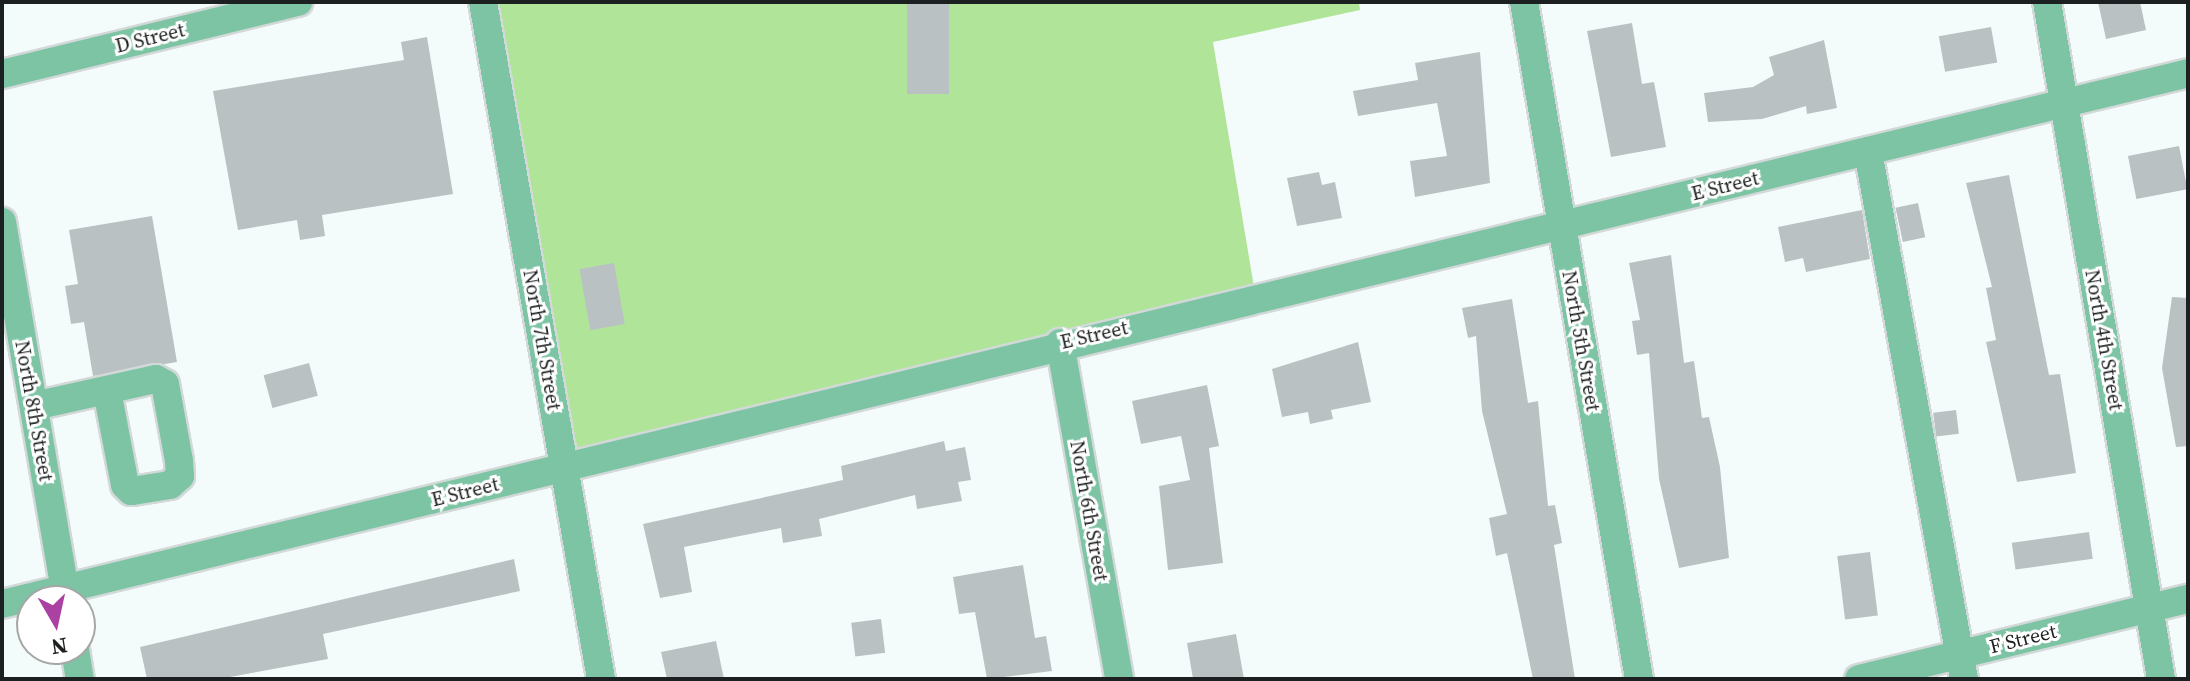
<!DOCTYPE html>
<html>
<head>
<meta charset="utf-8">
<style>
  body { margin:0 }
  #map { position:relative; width:2190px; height:681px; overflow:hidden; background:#f4fcfb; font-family:"Source Serif 4",serif }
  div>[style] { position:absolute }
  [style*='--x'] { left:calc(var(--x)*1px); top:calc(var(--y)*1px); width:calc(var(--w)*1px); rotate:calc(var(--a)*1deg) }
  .green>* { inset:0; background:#b0e599 }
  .building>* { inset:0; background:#bac1c3; transform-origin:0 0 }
  .roads { filter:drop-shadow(2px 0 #d2d9d8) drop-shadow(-2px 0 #d2d9d8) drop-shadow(0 2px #d2d9d8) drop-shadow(0 -2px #d2d9d8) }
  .minor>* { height:28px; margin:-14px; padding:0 14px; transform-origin:14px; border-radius:14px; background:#7dc4a4 }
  span { translate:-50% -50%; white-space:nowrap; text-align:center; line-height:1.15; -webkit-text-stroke:6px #fff; paint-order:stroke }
  .street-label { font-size:20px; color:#1d2020 }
  .frame { position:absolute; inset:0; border:4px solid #1d2020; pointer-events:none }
  .north { position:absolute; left:16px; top:585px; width:80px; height:80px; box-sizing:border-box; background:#fff; border:2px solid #a5a6a6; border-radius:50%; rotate:171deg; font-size:22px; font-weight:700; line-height:32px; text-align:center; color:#1d2020 }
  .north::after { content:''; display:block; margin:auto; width:28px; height:36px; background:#ab41a2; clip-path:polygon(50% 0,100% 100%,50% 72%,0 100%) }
</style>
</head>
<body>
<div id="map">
  <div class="green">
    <div style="clip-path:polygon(483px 2px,1359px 2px,1360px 10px,1213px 42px,1254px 287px,564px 461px)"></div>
  </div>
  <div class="building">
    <div style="left:907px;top:2px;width:42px;height:92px"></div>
    <div style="clip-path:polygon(2098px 2px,2140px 2px,2146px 30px,2106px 39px)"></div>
    <div style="clip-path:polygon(1632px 23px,1642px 84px,1654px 82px,1666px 147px,1611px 157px,1587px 31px)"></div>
    <div style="left:1991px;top:27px;width:36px;height:53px;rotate:80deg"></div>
    <div style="clip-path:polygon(427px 37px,453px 194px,322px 215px,325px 236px,300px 240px,297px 220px,238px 230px,213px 91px,404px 60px,401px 42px)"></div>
    <div style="clip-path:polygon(1824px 40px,1837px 108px,1807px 114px,1806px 106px,1762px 119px,1708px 122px,1704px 93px,1753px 87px,1774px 75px,1769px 57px)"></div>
    <div style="clip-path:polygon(1480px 52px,1490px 183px,1415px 197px,1410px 161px,1447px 156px,1437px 103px,1358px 116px,1353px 91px,1418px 80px,1415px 63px)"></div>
    <div style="left:2179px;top:146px;width:44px;height:52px;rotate:79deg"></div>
    <div style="clip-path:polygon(1319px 172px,1322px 185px,1335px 182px,1342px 218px,1297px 226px,1287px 178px)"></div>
    <div style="clip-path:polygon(2009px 175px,2049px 375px,2060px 374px,2076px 473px,2017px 482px,1986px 342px,1996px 340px,1986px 288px,1992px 287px,1966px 183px)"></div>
    <div style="left:1918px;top:203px;width:35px;height:23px;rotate:78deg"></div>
    <div style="clip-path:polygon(1862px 210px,1870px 259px,1806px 272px,1803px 258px,1785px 262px,1778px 227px)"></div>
    <div style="clip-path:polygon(152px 216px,177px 362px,93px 376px,84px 322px,71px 324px,65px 286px,78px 284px,69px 230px)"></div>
    <div style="clip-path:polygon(1671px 255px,1684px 363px,1694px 361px,1702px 418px,1709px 417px,1720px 467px,1729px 558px,1679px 568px,1659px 479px,1649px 353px,1637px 355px,1632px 321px,1640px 320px,1629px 263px)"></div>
    <div style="left:614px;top:263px;width:62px;height:35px;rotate:80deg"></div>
    <div style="clip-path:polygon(2172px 297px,2188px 298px,2188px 446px,2176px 447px,2162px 368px)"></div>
    <div style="clip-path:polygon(1512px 299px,1528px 403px,1538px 401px,1548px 506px,1555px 505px,1562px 543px,1554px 545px,1575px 679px,1533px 679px,1507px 553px,1496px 556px,1489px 518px,1507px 514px,1482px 411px,1476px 336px,1468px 338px,1462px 308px)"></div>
    <div style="clip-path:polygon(1358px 342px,1371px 402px,1331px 410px,1333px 419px,1310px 424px,1308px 412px,1282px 417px,1272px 369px)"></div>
    <div style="left:309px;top:363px;width:34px;height:47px;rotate:75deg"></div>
    <div style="clip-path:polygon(1207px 385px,1219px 446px,1209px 448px,1223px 563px,1168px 570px,1159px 486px,1190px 480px,1181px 436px,1141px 444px,1132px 401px)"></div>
    <div style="left:1956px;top:410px;width:24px;height:23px;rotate:83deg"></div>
    <div style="clip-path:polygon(944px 441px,946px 451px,965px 447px,971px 480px,958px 482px,962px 501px,917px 509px,915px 495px,819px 519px,822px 536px,783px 543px,781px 528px,684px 547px,692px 592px,660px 598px,643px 524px,843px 480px,841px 466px)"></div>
    <div style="left:2089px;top:532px;width:27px;height:78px;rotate:82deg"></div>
    <div style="left:1870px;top:552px;width:64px;height:33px;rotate:83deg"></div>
    <div style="clip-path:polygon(514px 559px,520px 591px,323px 634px,328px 659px,219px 679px,147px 679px,140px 647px)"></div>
    <div style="clip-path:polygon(1023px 565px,1035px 638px,1046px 636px,1052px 671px,987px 679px,975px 612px,959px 614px,953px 577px)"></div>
    <div style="left:881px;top:619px;width:34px;height:30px;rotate:83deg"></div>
    <div style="clip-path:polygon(1236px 634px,1244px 679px,1193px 679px,1187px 643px)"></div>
    <div style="clip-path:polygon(716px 641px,724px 679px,667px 679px,661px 652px)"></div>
  </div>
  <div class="roads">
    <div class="minor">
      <div style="--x:483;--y:2;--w:687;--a:80.11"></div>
      <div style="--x:1524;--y:2;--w:687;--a:80.36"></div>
      <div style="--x:2047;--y:2;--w:687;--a:80.44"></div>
      <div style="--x:2;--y:74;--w:305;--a:-13.7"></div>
      <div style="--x:1868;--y:151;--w:537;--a:79.7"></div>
      <div style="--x:2;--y:222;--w:385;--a:80.3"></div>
      <div style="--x:1060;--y:343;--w:341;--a:80"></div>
      <div style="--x:34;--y:406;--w:125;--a:-12.5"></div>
      <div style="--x:156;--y:379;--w:10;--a:29"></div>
      <div style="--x:165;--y:384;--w:78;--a:79.7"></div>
      <div style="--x:179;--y:461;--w:15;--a:86"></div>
      <div style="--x:180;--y:476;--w:13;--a:138"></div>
      <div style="--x:170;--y:485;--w:39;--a:171"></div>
      <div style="--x:131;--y:491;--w:8;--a:-135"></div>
      <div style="--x:125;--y:485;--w:96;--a:-100.8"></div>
      <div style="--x:2;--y:604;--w:2250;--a:-13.65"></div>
      <div style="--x:75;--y:649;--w:30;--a:81"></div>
      <div style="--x:1859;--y:679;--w:339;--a:-13.7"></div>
    </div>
  </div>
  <div class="street-label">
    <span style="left:150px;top:38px;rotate:-14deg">D Street</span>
    <span style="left:1725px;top:186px;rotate:-14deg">E Street</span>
    <span style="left:1094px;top:335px;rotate:-13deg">E Street</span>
    <span style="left:542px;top:340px;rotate:80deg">North 7th Street</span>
    <span style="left:2104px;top:340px;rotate:80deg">North 4th Street</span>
    <span style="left:1581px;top:341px;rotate:80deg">North 5th Street</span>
    <span style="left:34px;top:411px;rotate:80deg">North 8th Street</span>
    <span style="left:465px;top:492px;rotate:-14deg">E Street</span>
    <span style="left:1089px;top:511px;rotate:80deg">North 6th Street</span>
    <span style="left:2023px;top:639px;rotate:-14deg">F Street</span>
  </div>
  <div class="frame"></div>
  <div class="north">N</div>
</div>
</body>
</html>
